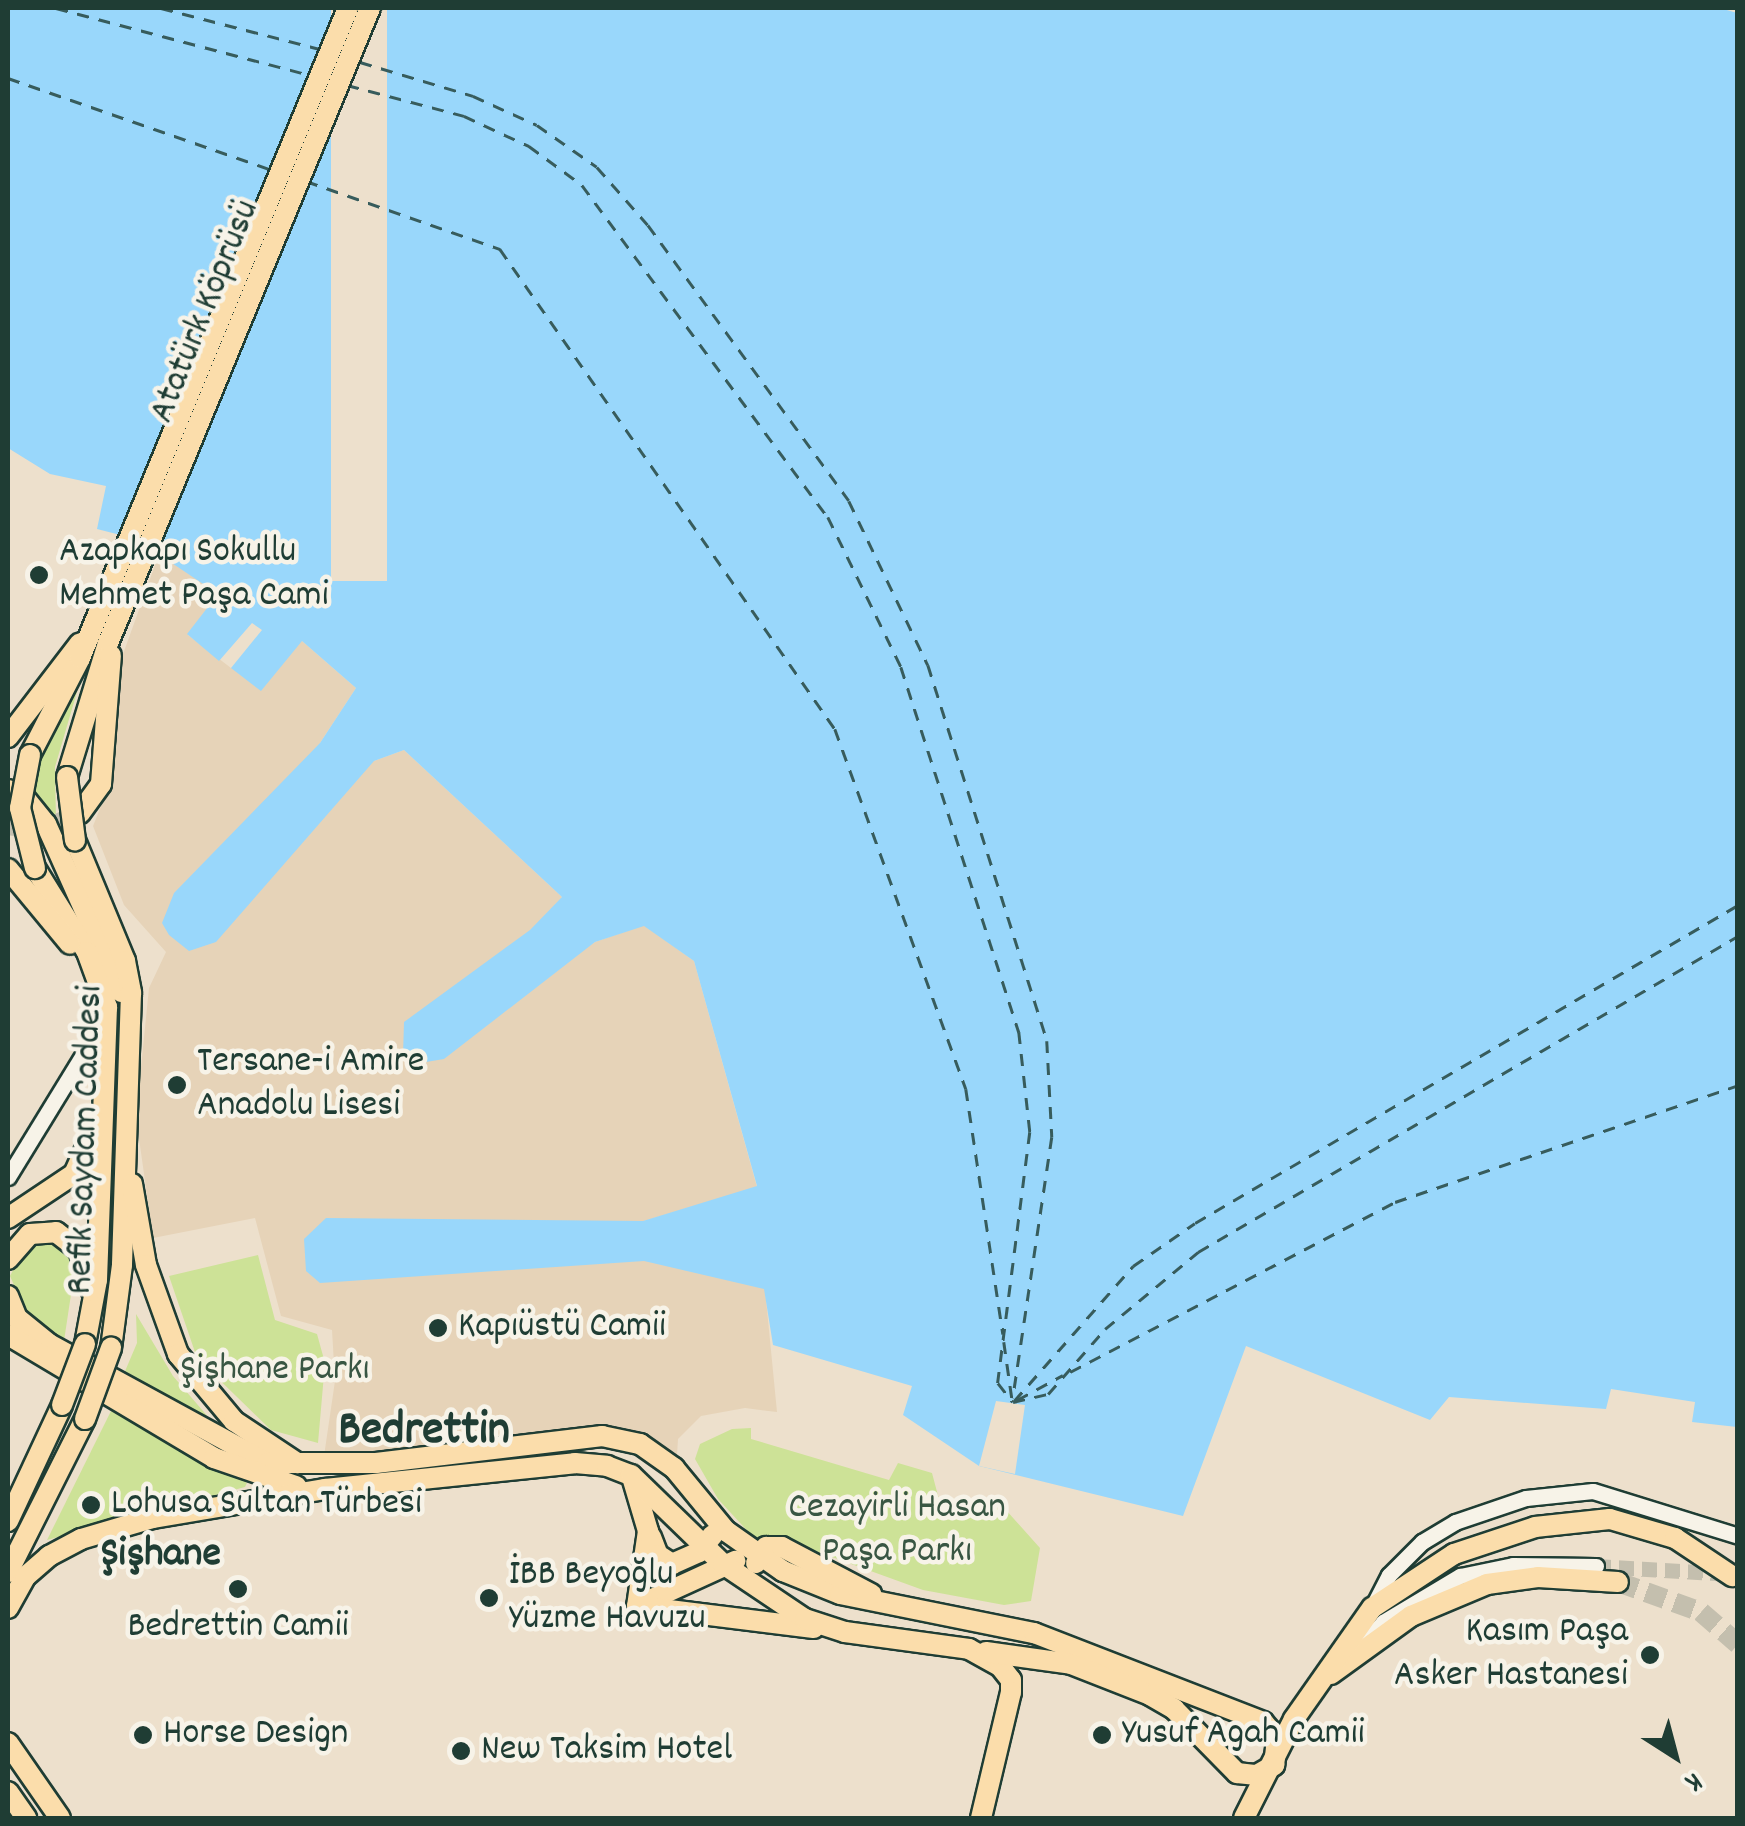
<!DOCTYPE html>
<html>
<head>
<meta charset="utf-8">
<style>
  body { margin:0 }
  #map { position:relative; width:1745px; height:1826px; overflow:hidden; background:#ede0cc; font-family:Dekko,sans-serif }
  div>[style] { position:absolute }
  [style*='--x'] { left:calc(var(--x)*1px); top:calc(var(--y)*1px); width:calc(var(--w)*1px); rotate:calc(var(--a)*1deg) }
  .built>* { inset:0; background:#e6d3b8 }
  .green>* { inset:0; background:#cde297 }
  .water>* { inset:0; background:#99d7fb }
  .pier>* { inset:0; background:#ede0cc; transform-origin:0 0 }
  .ferry>* { height:2.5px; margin-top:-1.25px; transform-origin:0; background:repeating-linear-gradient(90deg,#375c5c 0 12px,transparent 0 22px) }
  .minor-tunnel>* { height:15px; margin-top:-7.5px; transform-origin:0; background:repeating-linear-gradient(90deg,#c4bfae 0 15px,transparent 0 23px) }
  .major-tunnel>* { height:20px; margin-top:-10px; transform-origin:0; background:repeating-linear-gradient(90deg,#c4bfae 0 20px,transparent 0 30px) }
  .roads { filter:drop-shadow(2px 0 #1f3d34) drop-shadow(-2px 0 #1f3d34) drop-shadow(0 2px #1f3d34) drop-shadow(0 -2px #1f3d34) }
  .minor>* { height:15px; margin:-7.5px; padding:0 7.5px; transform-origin:7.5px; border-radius:7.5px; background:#f7f3e8 }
  .major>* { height:20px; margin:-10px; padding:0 10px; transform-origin:10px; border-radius:10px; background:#fbddab }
  .bridges { filter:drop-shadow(2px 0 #1f3d34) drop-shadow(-2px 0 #1f3d34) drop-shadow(0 2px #1f3d34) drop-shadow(0 -2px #1f3d34) }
  .major-bridge>* { height:20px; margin:-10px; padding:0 10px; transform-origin:10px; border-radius:10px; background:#fbddab }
  .dots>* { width:28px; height:28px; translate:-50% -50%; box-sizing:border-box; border:5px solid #f7f3e8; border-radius:50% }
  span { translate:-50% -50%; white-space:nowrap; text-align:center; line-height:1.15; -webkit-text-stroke:9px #f7f3e8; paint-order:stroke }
  .street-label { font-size:38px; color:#1f3d34 }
  .poi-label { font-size:38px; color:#1f3d34 }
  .left { translate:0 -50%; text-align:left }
  .right { translate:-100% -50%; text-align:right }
  .park-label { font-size:38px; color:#395643 }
  .quarter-label { font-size:42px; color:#1f3d34; font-weight:700 }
  .district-label { font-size:48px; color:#1f3d34; font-weight:700 }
  .frame { position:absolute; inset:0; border:10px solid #1f3d34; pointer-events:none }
  .north { position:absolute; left:1625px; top:1706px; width:100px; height:100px; -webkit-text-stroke:8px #f7f3e8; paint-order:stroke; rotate:144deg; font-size:28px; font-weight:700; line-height:40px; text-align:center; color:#1f3d34 }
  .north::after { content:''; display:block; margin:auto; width:35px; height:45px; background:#1f3d34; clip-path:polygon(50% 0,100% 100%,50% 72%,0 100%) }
</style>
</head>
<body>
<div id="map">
  <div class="built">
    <div style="clip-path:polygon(159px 554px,219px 594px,188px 635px,231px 668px,302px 641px,356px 688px,320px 743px,374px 761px,404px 750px,562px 897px,554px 910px,557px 968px,595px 942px,644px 925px,694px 961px,757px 1187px,644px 1221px,765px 1289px,777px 1412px,745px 1408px,701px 1416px,678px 1439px,677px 1455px,649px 1442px,599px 1434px,324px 1456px,335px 1381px,332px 1330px,281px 1316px,255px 1218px,153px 1238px,136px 1117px,149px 988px,166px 952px,124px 905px,93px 826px,113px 776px,118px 668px)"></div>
  </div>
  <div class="green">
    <div style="clip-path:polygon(79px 685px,55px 767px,56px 821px,33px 798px,37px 768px)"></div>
    <div style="clip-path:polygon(49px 1238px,66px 1249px,75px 1268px,64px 1341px,29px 1319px,10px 1276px,26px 1245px)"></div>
    <div style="clip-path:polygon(258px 1255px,275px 1320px,317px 1334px,325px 1363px,318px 1443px,271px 1430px,197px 1358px,169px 1276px)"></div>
    <div style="clip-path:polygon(136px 1314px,173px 1376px,209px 1418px,206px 1423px,123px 1376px,137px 1343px)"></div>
    <div style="clip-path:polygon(111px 1411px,247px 1483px,245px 1487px,47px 1540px)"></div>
    <div style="clip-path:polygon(751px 1428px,751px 1439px,889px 1480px,898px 1463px,932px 1473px,940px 1503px,973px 1513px,998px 1501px,1040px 1548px,1031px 1601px,1004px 1605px,923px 1590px,774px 1536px,754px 1538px,718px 1499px,695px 1459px,700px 1444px,732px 1429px)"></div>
  </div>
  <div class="water">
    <div style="clip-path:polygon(8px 8px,1720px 8px,1737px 13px,1737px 1427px,1692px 1422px,1695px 1402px,1611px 1389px,1606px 1409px,1449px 1397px,1430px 1420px,1246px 1346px,1183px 1516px,979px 1466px,903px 1415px,912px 1386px,773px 1345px,764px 1289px,644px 1261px,320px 1283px,306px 1271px,304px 1239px,326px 1218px,643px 1221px,757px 1186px,694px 961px,644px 926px,595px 942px,444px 1059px,414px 1064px,403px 1055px,404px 1022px,530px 930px,562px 897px,404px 750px,374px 761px,216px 942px,189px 951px,169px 935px,162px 923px,174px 893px,320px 743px,356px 688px,302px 641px,261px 691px,231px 668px,262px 630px,252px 623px,219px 661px,187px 634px,218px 594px,136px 539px,97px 529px,106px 486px,50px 474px,8px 448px)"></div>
  </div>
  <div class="pier">
    <div style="left:331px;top:8px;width:56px;height:573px"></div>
    <div style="clip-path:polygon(996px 1401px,1025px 1405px,1015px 1474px,979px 1466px)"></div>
  </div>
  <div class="ferry">
    <div style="--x:56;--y:8;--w:263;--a:14.8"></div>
    <div style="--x:161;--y:8;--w:167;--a:14.5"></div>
    <div style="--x:360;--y:62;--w:118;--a:16.7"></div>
    <div style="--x:473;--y:96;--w:70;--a:24.4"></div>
    <div style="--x:537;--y:125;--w:73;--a:35"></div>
    <div style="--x:597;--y:167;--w:77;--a:48.7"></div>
    <div style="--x:648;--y:225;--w:341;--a:53.9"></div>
    <div style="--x:849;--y:501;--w:182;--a:64.3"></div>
    <div style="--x:928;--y:665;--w:394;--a:72.4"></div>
    <div style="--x:1047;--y:1041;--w:96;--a:87"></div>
    <div style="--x:1052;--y:1137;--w:264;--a:98.5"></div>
    <div style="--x:8;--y:78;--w:277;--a:19.2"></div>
    <div style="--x:347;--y:85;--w:121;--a:14.8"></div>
    <div style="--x:464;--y:116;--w:72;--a:24.8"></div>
    <div style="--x:529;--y:146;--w:66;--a:36.3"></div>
    <div style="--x:582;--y:185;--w:413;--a:53.5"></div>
    <div style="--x:828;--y:517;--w:167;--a:64"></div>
    <div style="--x:901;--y:667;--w:384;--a:72.1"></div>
    <div style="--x:1019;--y:1032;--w:101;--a:83.7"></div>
    <div style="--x:1030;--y:1132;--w:253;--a:97.3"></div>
    <div style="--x:998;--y:1383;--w:24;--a:52"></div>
    <div style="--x:1013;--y:1402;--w:36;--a:-13"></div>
    <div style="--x:1048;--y:1394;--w:86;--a:-48.8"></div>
    <div style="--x:1105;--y:1329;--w:121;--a:-39.6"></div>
    <div style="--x:1198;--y:1252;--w:626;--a:-30.34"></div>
    <div style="--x:306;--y:181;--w:206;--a:19.3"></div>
    <div style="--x:500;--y:249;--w:585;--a:55.09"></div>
    <div style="--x:835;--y:729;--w:383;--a:70"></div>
    <div style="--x:966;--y:1089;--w:248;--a:81.4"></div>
    <div style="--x:1004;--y:1342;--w:57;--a:81.9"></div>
    <div style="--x:1070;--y:1372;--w:367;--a:-27.6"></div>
    <div style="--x:1395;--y:1202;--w:362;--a:-18.8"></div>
    <div style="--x:1017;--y:1400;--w:52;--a:-28.5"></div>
    <div style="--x:1014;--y:1401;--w:180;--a:-48.6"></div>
    <div style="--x:1133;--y:1266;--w:75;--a:-34.7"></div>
    <div style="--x:1195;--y:1223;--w:629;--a:-30.35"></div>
  </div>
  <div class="minor-tunnel">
    <div style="--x:1596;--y:1566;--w:136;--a:3.4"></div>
  </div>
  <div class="major-tunnel">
    <div style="--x:8;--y:825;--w:37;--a:8"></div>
    <div style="--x:45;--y:830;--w:39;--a:-26"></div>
    <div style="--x:1618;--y:1582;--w:88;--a:19.9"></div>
    <div style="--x:1701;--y:1612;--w:49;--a:40.9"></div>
  </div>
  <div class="roads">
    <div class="minor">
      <div style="--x:8;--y:1177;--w:185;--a:-58.5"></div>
      <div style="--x:1372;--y:1608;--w:37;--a:-63"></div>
      <div style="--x:1389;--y:1575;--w:47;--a:-45"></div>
      <div style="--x:1422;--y:1542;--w:39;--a:-31"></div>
      <div style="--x:1455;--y:1522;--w:75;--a:-18.7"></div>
      <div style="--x:1526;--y:1498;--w:67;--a:-6"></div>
      <div style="--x:1593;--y:1491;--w:152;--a:17.2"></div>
      <div style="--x:1364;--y:1642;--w:28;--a:-46"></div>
      <div style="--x:1383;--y:1622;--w:90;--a:-30.9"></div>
      <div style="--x:1460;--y:1576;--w:54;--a:-11.7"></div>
      <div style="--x:1513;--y:1565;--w:83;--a:0.7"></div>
    </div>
    <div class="major">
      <div style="--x:8;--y:737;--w:118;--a:-52.5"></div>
      <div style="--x:30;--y:755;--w:109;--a:-62.7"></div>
      <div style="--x:80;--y:658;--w:703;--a:-67.59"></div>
      <div style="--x:67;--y:777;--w:140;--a:-73"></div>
      <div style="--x:108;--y:643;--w:687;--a:-67.58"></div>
      <div style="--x:8;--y:790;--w:17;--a:24"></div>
      <div style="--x:24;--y:797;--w:35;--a:51"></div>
      <div style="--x:46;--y:824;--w:184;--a:65.9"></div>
      <div style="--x:80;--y:813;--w:36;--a:-54"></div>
      <div style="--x:101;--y:784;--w:129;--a:-85.6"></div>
      <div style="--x:75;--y:840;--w:131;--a:67.5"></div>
      <div style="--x:125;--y:961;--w:33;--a:79"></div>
      <div style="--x:131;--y:993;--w:272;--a:91.9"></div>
      <div style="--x:122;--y:1265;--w:84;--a:97.5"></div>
      <div style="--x:35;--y:868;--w:99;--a:58.2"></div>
      <div style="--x:87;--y:952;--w:59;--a:70"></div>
      <div style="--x:107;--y:1007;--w:273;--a:92.1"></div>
      <div style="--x:97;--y:1280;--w:65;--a:100.6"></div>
      <div style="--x:8;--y:869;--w:97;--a:50.4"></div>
      <div style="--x:132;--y:1184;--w:82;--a:80.2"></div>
      <div style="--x:146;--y:1265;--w:95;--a:70.2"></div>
      <div style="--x:178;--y:1354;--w:87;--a:50.1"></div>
      <div style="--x:234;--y:1421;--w:76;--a:33.7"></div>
      <div style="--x:8;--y:1218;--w:79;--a:-33.7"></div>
      <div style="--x:74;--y:1174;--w:56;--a:-65.7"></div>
      <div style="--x:8;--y:1259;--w:33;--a:-49"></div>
      <div style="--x:30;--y:1234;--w:26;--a:-4"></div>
      <div style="--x:56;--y:1232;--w:29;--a:38"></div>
      <div style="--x:79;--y:1250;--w:42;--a:73.3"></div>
      <div style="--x:8;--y:1296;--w:24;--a:68"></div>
      <div style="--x:17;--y:1318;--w:41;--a:39.1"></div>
      <div style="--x:49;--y:1344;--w:248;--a:28.6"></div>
      <div style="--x:267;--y:1463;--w:109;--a:0"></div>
      <div style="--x:376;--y:1463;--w:228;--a:-6.8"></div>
      <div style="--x:602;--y:1436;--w:39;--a:12"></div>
      <div style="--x:640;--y:1444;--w:42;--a:35.2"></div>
      <div style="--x:674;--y:1468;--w:82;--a:50.5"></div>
      <div style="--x:726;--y:1531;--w:70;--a:35.1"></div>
      <div style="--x:783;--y:1571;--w:61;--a:22"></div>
      <div style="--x:840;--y:1594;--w:198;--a:11.4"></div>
      <div style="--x:1034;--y:1633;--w:246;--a:21.2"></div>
      <div style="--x:1263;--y:1722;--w:21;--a:49"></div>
      <div style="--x:1277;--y:1738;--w:27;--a:96"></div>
      <div style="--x:8;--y:1335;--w:240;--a:30.8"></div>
      <div style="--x:214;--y:1458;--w:87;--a:18.9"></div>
      <div style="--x:632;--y:1477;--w:56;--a:73.5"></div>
      <div style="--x:648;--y:1531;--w:76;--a:98.3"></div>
      <div style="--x:8;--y:1521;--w:128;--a:-65"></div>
      <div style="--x:651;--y:1537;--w:19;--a:69"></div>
      <div style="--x:658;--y:1555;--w:17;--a:33"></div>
      <div style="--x:672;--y:1564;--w:30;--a:-24"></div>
      <div style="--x:699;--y:1552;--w:22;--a:-51"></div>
      <div style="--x:756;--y:1563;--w:19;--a:-58"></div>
      <div style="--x:766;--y:1547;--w:16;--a:0"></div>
      <div style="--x:782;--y:1547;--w:101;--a:27.8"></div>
      <div style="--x:8;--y:1572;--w:171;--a:-63.3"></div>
      <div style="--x:639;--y:1605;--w:106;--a:-24.6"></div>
      <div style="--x:637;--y:1606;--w:178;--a:7.1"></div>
      <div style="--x:8;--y:1608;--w:35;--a:-61"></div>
      <div style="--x:25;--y:1577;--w:32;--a:-41"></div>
      <div style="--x:49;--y:1556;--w:36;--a:-28"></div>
      <div style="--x:81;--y:1539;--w:75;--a:-16.3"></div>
      <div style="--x:153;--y:1518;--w:174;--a:-9.6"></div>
      <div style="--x:325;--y:1489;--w:251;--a:-5.9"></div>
      <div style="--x:575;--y:1463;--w:32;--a:5"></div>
      <div style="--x:607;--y:1466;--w:26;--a:21"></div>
      <div style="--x:631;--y:1475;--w:128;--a:44.1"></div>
      <div style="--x:723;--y:1564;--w:99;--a:33.9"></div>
      <div style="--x:805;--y:1619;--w:42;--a:18"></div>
      <div style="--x:845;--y:1632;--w:125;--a:7.8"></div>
      <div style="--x:969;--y:1649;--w:35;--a:29"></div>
      <div style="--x:1000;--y:1666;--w:18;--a:52"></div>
      <div style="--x:1011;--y:1680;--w:12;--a:90"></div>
      <div style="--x:1011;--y:1692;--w:130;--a:103.4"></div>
      <div style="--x:986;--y:1652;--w:86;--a:8"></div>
      <div style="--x:1071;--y:1664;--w:85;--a:21.4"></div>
      <div style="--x:1150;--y:1695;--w:28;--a:30"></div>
      <div style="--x:1174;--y:1709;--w:90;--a:45.5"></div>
      <div style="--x:1237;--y:1773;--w:20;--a:6"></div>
      <div style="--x:1257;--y:1775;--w:20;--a:-30"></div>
      <div style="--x:1331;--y:1674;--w:99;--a:-35.9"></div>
      <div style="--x:1411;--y:1616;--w:82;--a:-22.8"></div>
      <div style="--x:1487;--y:1584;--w:51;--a:-7.8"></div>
      <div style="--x:1538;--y:1577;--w:80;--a:3.6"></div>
      <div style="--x:8;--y:1743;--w:91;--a:55.3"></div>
      <div style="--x:8;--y:1792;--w:32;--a:55"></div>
      <div style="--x:1244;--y:1818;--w:111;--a:-63.2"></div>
      <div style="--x:1294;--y:1719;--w:136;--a:-54.9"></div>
      <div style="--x:1372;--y:1608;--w:98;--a:-33.4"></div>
      <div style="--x:1454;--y:1554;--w:85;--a:-18.4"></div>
      <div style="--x:1535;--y:1527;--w:75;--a:-6.1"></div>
      <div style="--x:1610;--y:1519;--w:68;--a:16.3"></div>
      <div style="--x:1675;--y:1538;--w:69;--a:33.7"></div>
    </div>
  </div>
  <div class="bridges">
    <div class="major-bridge">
      <div style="--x:30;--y:755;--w:54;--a:100.7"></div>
      <div style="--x:20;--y:808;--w:62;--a:76"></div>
      <div style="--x:67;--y:777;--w:64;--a:82.8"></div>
      <div style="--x:62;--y:1405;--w:65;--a:-69.3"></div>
      <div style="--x:85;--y:1419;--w:76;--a:-69.9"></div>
    </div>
  </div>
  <div class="dots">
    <div style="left:39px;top:575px;background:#1f3d34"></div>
    <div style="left:177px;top:1085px;background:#1f3d34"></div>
    <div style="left:438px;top:1328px;background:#1f3d34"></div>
    <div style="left:91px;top:1505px;background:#1f3d34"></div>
    <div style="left:238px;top:1589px;background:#1f3d34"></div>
    <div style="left:489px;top:1598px;background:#1f3d34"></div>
    <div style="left:1650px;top:1655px;background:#1f3d34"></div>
    <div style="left:143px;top:1735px;background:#1f3d34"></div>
    <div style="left:1102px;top:1735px;background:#1f3d34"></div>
    <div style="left:461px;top:1751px;background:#1f3d34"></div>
  </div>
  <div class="street-label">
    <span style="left:206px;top:312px;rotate:-68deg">Atatürk Köprüsü</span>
    <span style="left:87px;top:1140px;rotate:-88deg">Refik Saydam Caddesi</span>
  </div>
  <div class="poi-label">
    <span class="left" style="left:59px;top:575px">Azapkapı Sokullu<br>Mehmet Paşa Cami</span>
    <span class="left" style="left:197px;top:1085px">Tersane-i Amire<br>Anadolu Lisesi</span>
    <span class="left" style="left:458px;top:1328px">Kapıüstü Camii</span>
    <span class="left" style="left:111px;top:1505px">Lohusa Sultan Türbesi</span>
    <span class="left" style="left:509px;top:1598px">İBB Beyoğlu<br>Yüzme Havuzu</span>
    <span style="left:238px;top:1628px">Bedrettin Camii</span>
    <span class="right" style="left:1628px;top:1655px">Kasım Paşa<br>Asker Hastanesi</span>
    <span class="left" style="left:163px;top:1735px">Horse Design</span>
    <span class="left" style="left:1122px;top:1735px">Yusuf Agah Camii</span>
    <span class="left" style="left:481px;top:1751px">New Taksim Hotel</span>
  </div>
  <div class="park-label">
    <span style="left:275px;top:1371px">Şişhane Parkı</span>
    <span style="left:897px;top:1531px">Cezayirli Hasan<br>Paşa Parkı</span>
  </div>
  <div class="quarter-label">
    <span style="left:161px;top:1556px">Şişhane</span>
  </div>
  <div class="district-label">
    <span style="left:424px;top:1433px">Bedrettin</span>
  </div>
  <div class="frame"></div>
  <div class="north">K</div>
</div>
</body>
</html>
